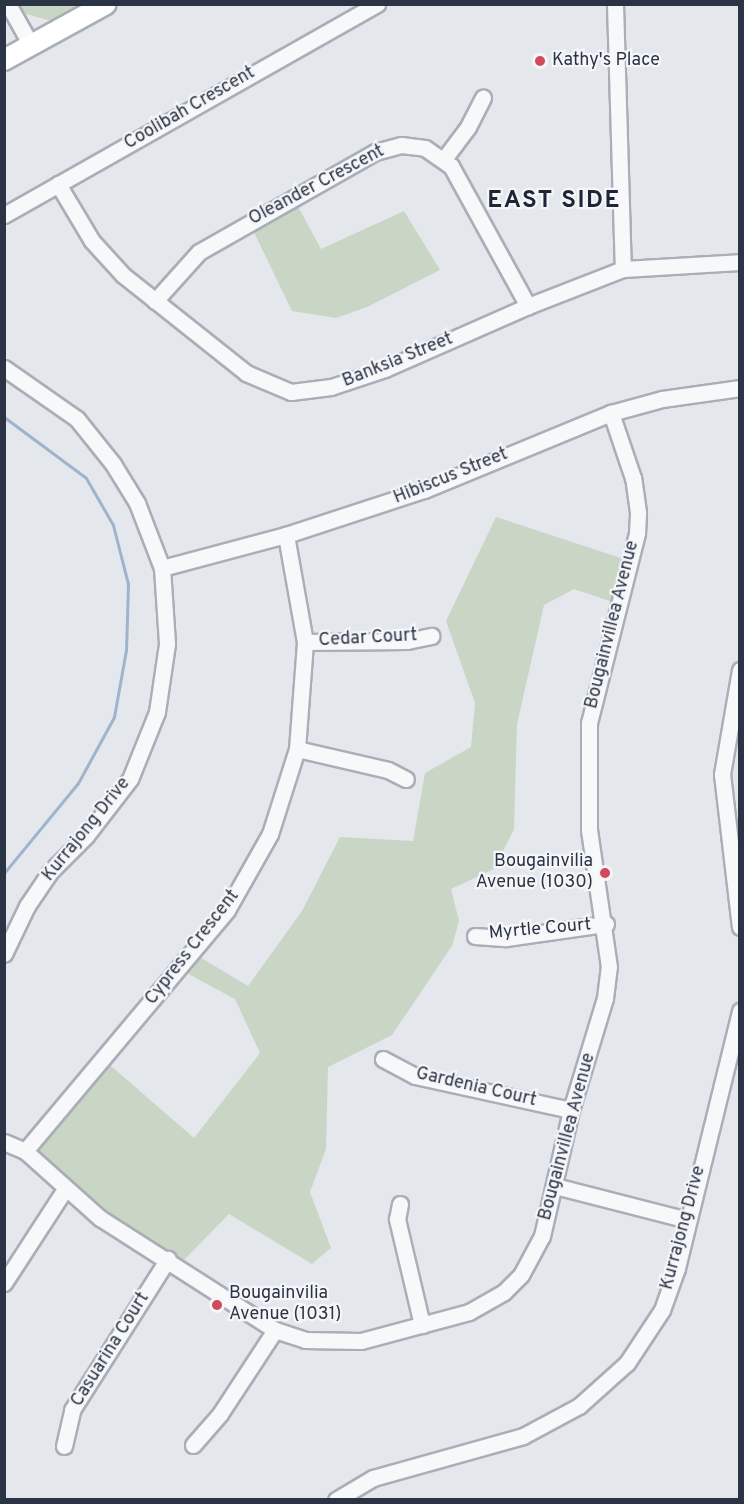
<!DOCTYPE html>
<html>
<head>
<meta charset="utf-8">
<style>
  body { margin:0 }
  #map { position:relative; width:744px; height:1504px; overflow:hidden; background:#e4e7ec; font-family:Overpass,sans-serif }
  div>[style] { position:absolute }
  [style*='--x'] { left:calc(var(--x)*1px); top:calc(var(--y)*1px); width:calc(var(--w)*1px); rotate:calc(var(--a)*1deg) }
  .green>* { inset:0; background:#c9d6c5 }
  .stream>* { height:3px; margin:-1.5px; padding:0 1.5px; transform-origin:1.5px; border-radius:1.5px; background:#9fb4cc }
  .roads { filter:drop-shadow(2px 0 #a9aeb7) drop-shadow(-2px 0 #a9aeb7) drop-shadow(0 2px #a9aeb7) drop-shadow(0 -2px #a9aeb7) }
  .minor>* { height:15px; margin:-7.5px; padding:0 7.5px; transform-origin:7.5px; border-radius:7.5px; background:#f7f8fa }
  .major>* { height:20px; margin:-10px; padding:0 10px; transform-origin:10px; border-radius:10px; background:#fff }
  .dots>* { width:16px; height:16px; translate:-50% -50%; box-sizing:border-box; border:3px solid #f4f6f9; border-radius:50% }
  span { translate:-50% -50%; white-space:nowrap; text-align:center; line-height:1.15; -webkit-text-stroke:4.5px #f4f6f9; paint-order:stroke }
  .poi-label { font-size:18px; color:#2b3445 }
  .left { translate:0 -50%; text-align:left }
  .right { translate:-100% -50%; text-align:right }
  .street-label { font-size:18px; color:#2b3445 }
  .district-label { font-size:24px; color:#1d2536; font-weight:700; letter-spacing:1.5px }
  .frame { position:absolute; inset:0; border:6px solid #2b3445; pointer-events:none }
</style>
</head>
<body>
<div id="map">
  <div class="green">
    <div style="clip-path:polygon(21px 5px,106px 5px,67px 25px,11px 10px)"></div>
    <div style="clip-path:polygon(293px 197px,321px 249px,404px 211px,440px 270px,367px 307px,336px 318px,292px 311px,249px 222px)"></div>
    <div style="clip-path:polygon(496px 517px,630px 561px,619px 604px,574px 589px,544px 605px,517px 724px,514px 829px,494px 869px,451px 889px,459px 921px,452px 946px,392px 1035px,328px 1067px,326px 1149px,310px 1192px,331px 1248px,312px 1264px,229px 1214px,178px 1266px,100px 1218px,25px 1151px,103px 1059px,194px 1138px,260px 1053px,235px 999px,179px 969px,193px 953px,248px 986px,302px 911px,340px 837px,413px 841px,425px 773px,471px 747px,475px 703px,446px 621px)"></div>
  </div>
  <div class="stream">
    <div style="--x:4;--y:417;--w:102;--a:36.6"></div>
    <div style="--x:86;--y:478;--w:54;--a:60.1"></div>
    <div style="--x:113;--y:525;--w:61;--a:75.7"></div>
    <div style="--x:128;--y:584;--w:66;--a:91.7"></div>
    <div style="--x:126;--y:650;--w:68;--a:100.2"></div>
    <div style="--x:114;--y:717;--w:75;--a:118.6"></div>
    <div style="--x:78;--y:783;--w:117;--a:129.4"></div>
  </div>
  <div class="roads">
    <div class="minor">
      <div style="--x:8;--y:4;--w:47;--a:60.7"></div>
      <div style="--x:615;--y:4;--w:265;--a:88.3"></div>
      <div style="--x:444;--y:159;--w:40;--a:-53"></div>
      <div style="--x:468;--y:127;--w:33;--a:-63"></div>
      <div style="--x:58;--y:184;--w:66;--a:59.2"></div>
      <div style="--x:92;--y:241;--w:46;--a:47.6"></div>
      <div style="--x:123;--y:275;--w:157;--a:38.5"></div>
      <div style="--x:246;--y:373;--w:49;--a:22.9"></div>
      <div style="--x:291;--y:392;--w:40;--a:-7.1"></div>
      <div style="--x:331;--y:387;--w:57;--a:-18.4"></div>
      <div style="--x:385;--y:369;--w:156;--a:-23.8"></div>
      <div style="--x:528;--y:306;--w:102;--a:-21.3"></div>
      <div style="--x:623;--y:269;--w:117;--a:-3.4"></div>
      <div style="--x:4;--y:215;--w:429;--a:-29.5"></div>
      <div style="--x:155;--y:301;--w:66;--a:-48.1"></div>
      <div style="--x:199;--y:252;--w:202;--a:-29.6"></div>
      <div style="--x:375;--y:152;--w:27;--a:-15"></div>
      <div style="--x:401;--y:145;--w:24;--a:7"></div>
      <div style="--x:425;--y:148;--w:32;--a:35"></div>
      <div style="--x:451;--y:166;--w:160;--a:61.2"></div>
      <div style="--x:4;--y:368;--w:89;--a:34.9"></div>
      <div style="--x:77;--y:419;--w:58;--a:51.3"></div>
      <div style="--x:113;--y:464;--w:46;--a:58.4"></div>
      <div style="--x:137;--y:503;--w:70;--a:69"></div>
      <div style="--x:162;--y:568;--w:76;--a:86.2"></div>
      <div style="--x:167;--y:644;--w:69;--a:98.4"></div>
      <div style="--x:157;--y:712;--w:72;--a:111.9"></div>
      <div style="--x:130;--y:779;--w:72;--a:127.7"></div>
      <div style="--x:86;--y:836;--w:51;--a:135"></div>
      <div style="--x:50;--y:872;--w:41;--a:124.1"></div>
      <div style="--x:27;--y:906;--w:53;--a:115.6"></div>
      <div style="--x:162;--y:568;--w:128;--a:-14.9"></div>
      <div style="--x:286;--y:535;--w:145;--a:-18.1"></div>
      <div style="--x:424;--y:490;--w:202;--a:-22.4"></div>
      <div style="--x:611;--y:413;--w:53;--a:-15.4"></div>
      <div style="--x:662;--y:399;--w:79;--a:-8"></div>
      <div style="--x:305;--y:642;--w:102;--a:-0.6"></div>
      <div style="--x:407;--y:641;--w:25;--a:-12"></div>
      <div style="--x:740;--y:670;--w:106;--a:99.8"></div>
      <div style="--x:722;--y:774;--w:154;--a:83.3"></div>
      <div style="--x:297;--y:749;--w:93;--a:13"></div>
      <div style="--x:388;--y:770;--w:20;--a:27"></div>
      <div style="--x:475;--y:936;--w:31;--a:4"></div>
      <div style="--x:506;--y:938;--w:101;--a:-8"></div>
      <div style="--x:383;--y:1059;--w:36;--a:28"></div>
      <div style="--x:415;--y:1076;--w:160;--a:12.3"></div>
      <div style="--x:4;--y:1142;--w:23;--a:23"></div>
      <div style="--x:25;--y:1151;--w:101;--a:41.8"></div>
      <div style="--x:100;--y:1218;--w:208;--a:32.6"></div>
      <div style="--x:275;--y:1330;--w:32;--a:18"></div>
      <div style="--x:305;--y:1340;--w:56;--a:1"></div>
      <div style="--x:361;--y:1341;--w:112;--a:-15"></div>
      <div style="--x:469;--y:1312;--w:40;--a:-29.7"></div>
      <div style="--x:504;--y:1292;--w:24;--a:-45"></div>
      <div style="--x:521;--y:1275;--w:44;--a:-61.7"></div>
      <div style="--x:542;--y:1236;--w:129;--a:-77"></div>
      <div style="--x:571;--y:1110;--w:117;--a:-73.1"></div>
      <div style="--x:605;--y:998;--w:31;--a:-83"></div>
      <div style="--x:609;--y:967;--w:138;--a:-98.3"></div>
      <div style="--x:589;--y:830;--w:107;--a:-90"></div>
      <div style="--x:589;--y:723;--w:196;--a:-75.8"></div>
      <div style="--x:637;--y:533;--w:21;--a:-87"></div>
      <div style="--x:638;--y:512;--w:34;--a:-98"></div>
      <div style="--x:633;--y:478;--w:69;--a:-108.7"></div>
      <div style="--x:25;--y:1151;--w:314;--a:-50"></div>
      <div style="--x:227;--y:910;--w:87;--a:-60.5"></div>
      <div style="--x:270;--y:834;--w:89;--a:-72.4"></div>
      <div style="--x:297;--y:749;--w:107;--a:-85.7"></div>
      <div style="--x:305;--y:642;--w:109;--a:-100.1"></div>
      <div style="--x:555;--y:1186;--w:136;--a:14.4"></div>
      <div style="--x:400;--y:1204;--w:15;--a:101"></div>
      <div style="--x:397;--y:1219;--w:109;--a:76.7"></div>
      <div style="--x:4;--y:1283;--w:112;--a:-57"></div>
      <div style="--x:193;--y:1445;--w:41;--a:-48.9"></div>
      <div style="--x:220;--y:1414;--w:100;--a:-56.8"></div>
      <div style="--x:64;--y:1446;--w:37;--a:-77"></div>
      <div style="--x:72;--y:1410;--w:179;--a:-57.6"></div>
      <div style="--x:336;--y:1500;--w:43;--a:-30.7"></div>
      <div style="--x:373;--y:1478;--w:156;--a:-15.6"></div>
      <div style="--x:523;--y:1436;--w:64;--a:-28.2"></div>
      <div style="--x:579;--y:1406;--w:64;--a:-41.9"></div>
      <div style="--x:627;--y:1363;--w:64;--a:-56.6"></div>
      <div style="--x:662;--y:1310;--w:45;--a:-70.3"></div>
      <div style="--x:677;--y:1268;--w:265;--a:-76.2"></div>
    </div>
    <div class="major">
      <div style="--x:4;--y:60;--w:116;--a:-28.8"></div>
    </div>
  </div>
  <div class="dots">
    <div style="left:540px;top:61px;background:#d1495b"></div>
    <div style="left:605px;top:873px;background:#d1495b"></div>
    <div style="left:217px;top:1305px;background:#d1495b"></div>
  </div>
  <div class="poi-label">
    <span class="left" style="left:552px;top:61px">Kathy's Place</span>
    <span class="right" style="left:593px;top:873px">Bougainvilia<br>Avenue (1030)</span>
    <span class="left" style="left:229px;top:1305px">Bougainvilia<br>Avenue (1031)</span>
  </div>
  <div class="street-label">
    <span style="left:190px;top:109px;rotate:-30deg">Coolibah Crescent</span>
    <span style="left:317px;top:186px;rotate:-28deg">Oleander Crescent</span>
    <span style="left:398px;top:361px;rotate:-22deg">Banksia Street</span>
    <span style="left:451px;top:477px;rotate:-22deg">Hibiscus Street</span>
    <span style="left:613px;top:625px;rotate:-76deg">Bougainvillea Avenue</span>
    <span style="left:368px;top:639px;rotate:-3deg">Cedar Court</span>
    <span style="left:87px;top:830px;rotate:-51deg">Kurrajong Drive</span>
    <span style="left:540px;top:930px;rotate:-5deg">Myrtle Court</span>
    <span style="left:193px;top:948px;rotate:-52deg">Cypress Crescent</span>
    <span style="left:476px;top:1088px;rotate:13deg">Gardenia Court</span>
    <span style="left:568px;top:1137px;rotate:-75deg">Bougainvillea Avenue</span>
    <span style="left:684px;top:1228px;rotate:-75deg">Kurrajong Drive</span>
    <span style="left:111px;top:1350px;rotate:-58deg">Casuarina Court</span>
  </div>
  <div class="district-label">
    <span style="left:554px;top:202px">EAST SIDE</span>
  </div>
  <div class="frame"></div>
</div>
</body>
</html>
